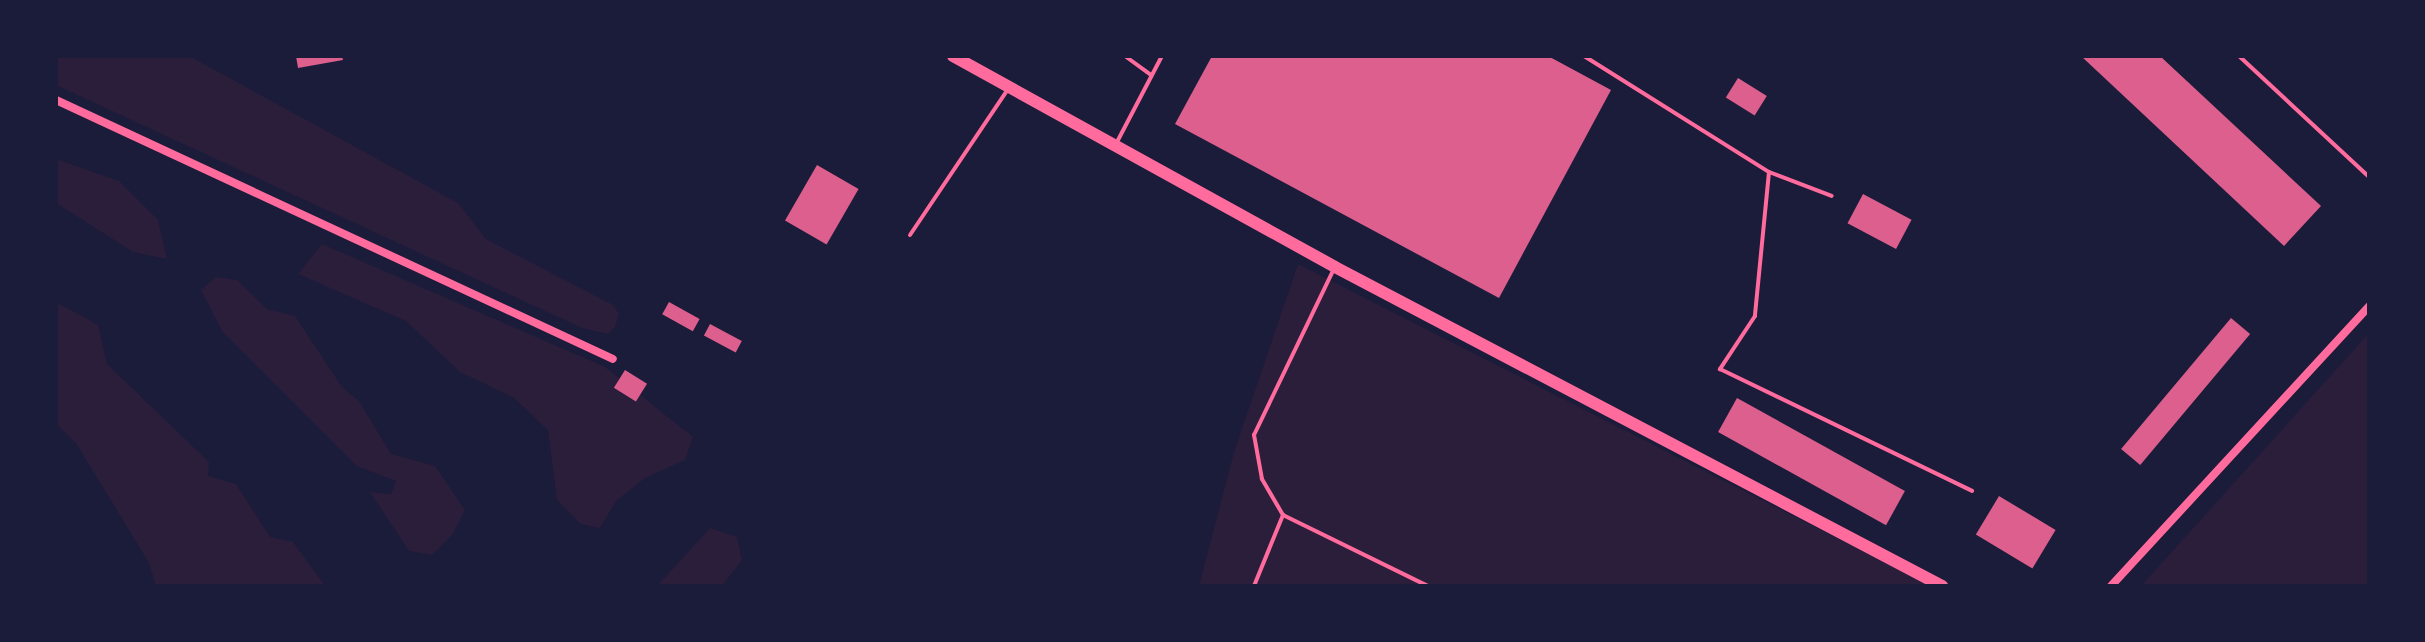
<!DOCTYPE html>
<html>
<head>
<meta charset="utf-8">
<style>
  body { margin:0 }
  #map { position:relative; width:2425px; height:642px; overflow:hidden; background:#1b1b3a; font-family:"Times New Roman",serif }
  div>[style] { position:absolute }
  [style*='--x'] { left:calc(var(--x)*1px); top:calc(var(--y)*1px); width:calc(var(--w)*1px); rotate:calc(var(--a)*1deg) }
  .green>* { inset:0; background:#2a1e3b }
  .building>* { inset:0; background:#dd5f8e; transform-origin:0 0 }
  .service>* { height:4px; margin:-2px; padding:0 2px; transform-origin:2px; border-radius:2px; background:#ff6b9d }
  .minor>* { height:8px; margin:-4px; padding:0 4px; transform-origin:4px; border-radius:4px; background:#ff6b9d }
  .primary>* { height:12px; margin:-6px; padding:0 6px; transform-origin:6px; border-radius:6px; background:#ff6b9d }
  span { translate:-50% -50%; white-space:nowrap; text-align:center; line-height:1.15; -webkit-text-stroke:8px #1b1b3a; paint-order:stroke }
  .frame { position:absolute; inset:0; border:58px solid #1b1b3a; pointer-events:none }
</style>
</head>
<body>
<div id="map">
  <div class="green">
    <div style="clip-path:polygon(56px 56px,189px 56px,458px 203px,486px 239px,613px 305px,619px 314px,615px 327px,608px 334px,582px 328px,56px 85px)"></div>
    <div style="clip-path:polygon(56px 159px,119px 181px,158px 220px,167px 259px,133px 252px,56px 203px)"></div>
    <div style="clip-path:polygon(322px 244px,605px 367px,693px 437px,685px 460px,645px 478px,616px 501px,600px 528px,581px 524px,557px 500px,548px 430px,514px 398px,460px 372px,406px 321px,298px 274px)"></div>
    <div style="clip-path:polygon(1298px 264px,1931px 586px,1199px 586px,1234px 452px)"></div>
    <div style="clip-path:polygon(216px 277px,237px 280px,267px 309px,295px 316px,342px 387px,359px 401px,391px 454px,435px 466px,465px 510px,453px 534px,432px 555px,409px 551px,370px 492px,391px 494px,396px 481px,357px 466px,222px 331px,201px 290px)"></div>
    <div style="clip-path:polygon(56px 302px,98px 325px,107px 364px,209px 462px,208px 476px,236px 484px,270px 537px,293px 542px,325px 586px,156px 586px,149px 563px,76px 443px,56px 424px)"></div>
    <div style="clip-path:polygon(2369px 333px,2369px 586px,2141px 586px)"></div>
    <div style="clip-path:polygon(710px 528px,737px 537px,742px 560px,722px 586px,657px 586px)"></div>
  </div>
  <div class="building">
    <div style="clip-path:polygon(296px 56px,342px 56px,343px 60px,298px 68px)"></div>
    <div style="clip-path:polygon(1212px 56px,1548px 56px,1611px 90px,1499px 298px,1175px 124px)"></div>
    <div style="clip-path:polygon(2081px 56px,2160px 56px,2321px 206px,2284px 246px)"></div>
    <div style="left:1738px;top:78px;width:34px;height:23px;rotate:32deg"></div>
    <div style="left:817px;top:165px;width:48px;height:64px;rotate:30deg"></div>
    <div style="left:1863px;top:194px;width:55px;height:33px;rotate:28deg"></div>
    <div style="left:669px;top:302px;width:35px;height:14px;rotate:29deg"></div>
    <div style="left:2231px;top:318px;width:25px;height:171px;rotate:40deg"></div>
    <div style="left:710px;top:324px;width:36px;height:13px;rotate:28deg"></div>
    <div style="left:625px;top:370px;width:26px;height:21px;rotate:32deg"></div>
    <div style="left:1737px;top:398px;width:192px;height:39px;rotate:29deg"></div>
    <div style="left:1999px;top:496px;width:66px;height:45px;rotate:31deg"></div>
  </div>
  <div class="service">
    <div style="--x:1125;--y:56;--w:32;--a:36"></div>
    <div style="--x:1584;--y:56;--w:218;--a:32.1"></div>
    <div style="--x:1769;--y:172;--w:67;--a:20.9"></div>
    <div style="--x:2239;--y:56;--w:178;--a:42.9"></div>
    <div style="--x:1117;--y:142;--w:97;--a:-62.4"></div>
    <div style="--x:1769;--y:172;--w:145;--a:95.6"></div>
    <div style="--x:1755;--y:316;--w:64;--a:123.4"></div>
    <div style="--x:1720;--y:369;--w:280;--a:25.8"></div>
    <div style="--x:910;--y:235;--w:176;--a:-56.1"></div>
    <div style="--x:1283;--y:515;--w:161;--a:26.1"></div>
    <div style="--x:1254;--y:586;--w:77;--a:-67.8"></div>
    <div style="--x:1283;--y:515;--w:42;--a:-120.3"></div>
    <div style="--x:1262;--y:479;--w:45;--a:-100.3"></div>
    <div style="--x:1254;--y:435;--w:184;--a:-64.3"></div>
  </div>
  <div class="minor">
    <div style="--x:56;--y:100;--w:614;--a:24.94"></div>
    <div style="--x:2111;--y:586;--w:381;--a:-47.3"></div>
  </div>
  <div class="primary">
    <div style="--x:953;--y:56;--w:436;--a:28.9"></div>
    <div style="--x:1335;--y:267;--w:686;--a:27.72"></div>
  </div>
  <div class="frame"></div>
</div>
</body>
</html>
